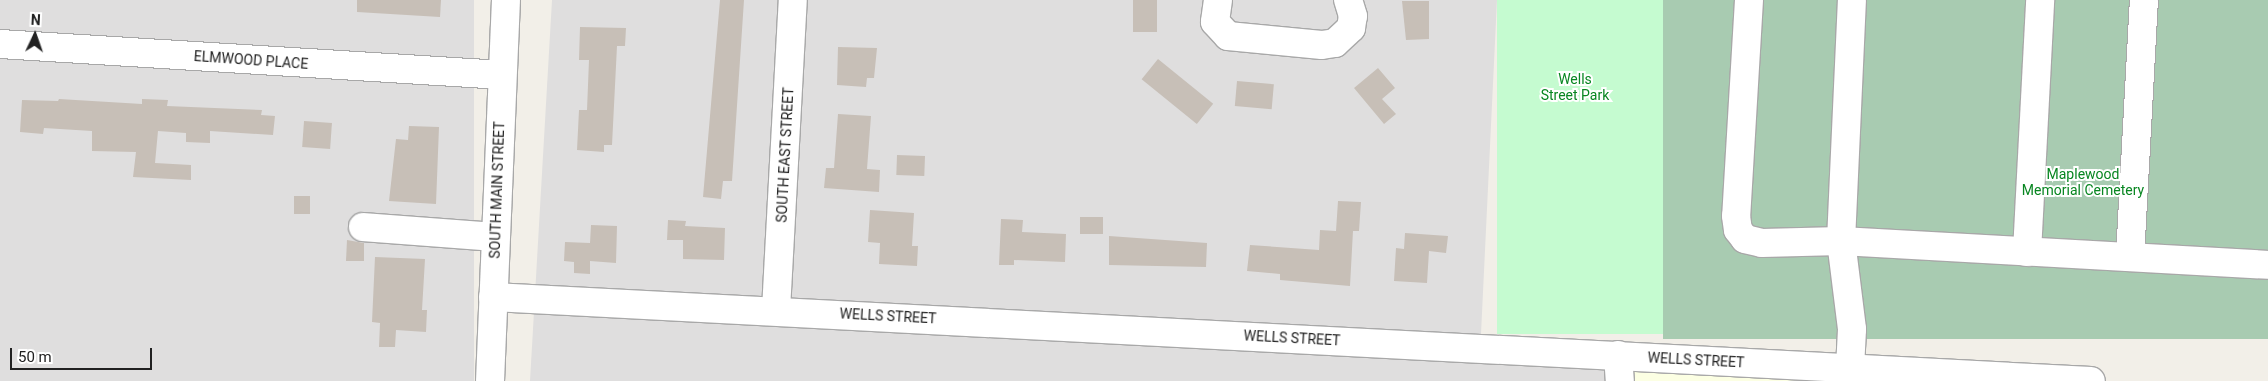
<!DOCTYPE html>
<html>
<head>
<meta charset="utf-8">
<style>
  body { margin:0 }
  #map { position:relative; width:2268px; height:381px; overflow:hidden; background:#f2efe8; font-family:Roboto,sans-serif }
  div>[style] { position:absolute }
  [style*='--x'] { left:calc(var(--x)*1px); top:calc(var(--y)*1px); width:calc(var(--w)*1px); rotate:calc(var(--a)*1deg) }
  .residential>* { inset:0; background:#dfdede; transform-origin:0 0 }
  .education>* { inset:0; background:#fcffe3 }
  .cemetery>* { inset:0; background:#a8cbb1; transform-origin:0 0 }
  .park>* { inset:0; background:#c5fbd0; transform-origin:0 0 }
  .building>* { inset:0; background:#c7bfb7; transform-origin:0 0 }
  .roads { filter:drop-shadow(1px 0 #a8a8a8) drop-shadow(-1px 0 #a8a8a8) drop-shadow(0 1px #a8a8a8) drop-shadow(0 -1px #a8a8a8) }
  .minor>* { height:28px; margin:-14px; padding:0 14px; transform-origin:14px; border-radius:14px; background:#fff }
  span { translate:-50% -50%; white-space:nowrap; text-align:center; line-height:1.15; -webkit-text-stroke:4px #fff; paint-order:stroke }
  .street-label { font-size:14px; color:#212121 }
  .park-label { font-size:14px; color:#088621 }
  .north { position:absolute; left:10px; top:10px; width:50px; height:50px; -webkit-text-stroke:4px #fff; paint-order:stroke; rotate:3deg; font-size:14px; font-weight:700; line-height:20px; text-align:center; color:#212121 }
  .north::after { content:''; display:block; margin:auto; width:18px; height:22px; background:#212121; clip-path:polygon(50% 0,100% 100%,50% 72%,0 100%) }
  .scale { position:absolute; left:10px; top:348px; width:142px; height:22px; box-sizing:border-box; border:2px solid #212121; border-top:0; padding-left:6px; font-size:15px; line-height:18px; white-space:nowrap; color:#212121; -webkit-text-stroke:4px #fff; paint-order:stroke }
</style>
</head>
<body>
<div id="map">
  <div class="residential">
    <div style="left:0;top:0;width:474px;height:381px"></div>
    <div style="clip-path:polygon(552px 0,1497px 0,1481px 334px,1476px 363px,1633px 367px,1633px 381px,530px 381px)"></div>
  </div>
  <div class="education">
    <div style="clip-path:polygon(1633px 367px,1875px 381px,1633px 381px)"></div>
  </div>
  <div class="cemetery">
    <div style="left:1663px;top:0;width:605px;height:339px"></div>
  </div>
  <div class="park">
    <div style="left:1497px;top:0;width:166px;height:334px"></div>
  </div>
  <div class="building">
    <div style="clip-path:polygon(357px 0,441px 0,440px 17px,357px 12px)"></div>
    <div style="clip-path:polygon(720px 0,744px 0,732px 181px,723px 181px,721px 199px,703px 197px)"></div>
    <div style="left:1133px;top:0;width:24px;height:32px"></div>
    <div style="clip-path:polygon(1402px 1px,1429px 1px,1429px 39px,1406px 40px)"></div>
    <div style="clip-path:polygon(580px 27px,626px 28px,625px 46px,617px 46px,612px 145px,604px 145px,604px 152px,577px 150px,579px 110px,587px 110px,589px 60px,579px 60px)"></div>
    <div style="clip-path:polygon(838px 47px,877px 48px,874px 78px,867px 78px,866px 87px,837px 85px)"></div>
    <div style="left:1158px;top:59px;width:71px;height:26px;rotate:39deg"></div>
    <div style="clip-path:polygon(1378px 68px,1395px 88px,1382px 99px,1396px 114px,1384px 124px,1354px 88px)"></div>
    <div style="left:1237px;top:81px;width:37px;height:25px;rotate:5deg"></div>
    <div style="clip-path:polygon(59px 99px,142px 104px,142px 99px,168px 100px,167px 106px,262px 110px,261px 115px,275px 116px,273px 135px,210px 131px,210px 143px,186px 142px,186px 133px,158px 131px,155px 163px,191px 165px,191px 180px,133px 177px,136px 152px,92px 151px,92px 131px,44px 128px,43px 134px,20px 132px,22px 100px,58px 101px)"></div>
    <div style="clip-path:polygon(838px 114px,871px 116px,867px 169px,880px 170px,879px 192px,824px 188px,826px 168px,834px 168px)"></div>
    <div style="left:304px;top:121px;width:28px;height:26px;rotate:4deg"></div>
    <div style="clip-path:polygon(409px 126px,439px 127px,436px 204px,389px 201px,396px 139px,408px 140px)"></div>
    <div style="left:897px;top:155px;width:28px;height:20px;rotate:2deg"></div>
    <div style="left:294px;top:196px;width:16px;height:18px"></div>
    <div style="clip-path:polygon(1338px 201px,1361px 202px,1359px 231px,1353px 231px,1350px 286px,1280px 280px,1280px 274px,1247px 271px,1250px 245px,1319px 250px,1320px 230px,1336px 231px)"></div>
    <div style="clip-path:polygon(870px 210px,914px 213px,912px 246px,918px 246px,917px 266px,879px 264px,880px 243px,868px 242px)"></div>
    <div style="left:1080px;top:217px;width:23px;height:17px"></div>
    <div style="clip-path:polygon(1001px 219px,1023px 220px,1022px 232px,1066px 234px,1065px 262px,1014px 260px,1014px 265px,999px 265px)"></div>
    <div style="clip-path:polygon(668px 220px,686px 221px,685px 226px,725px 228px,724px 260px,683px 259px,683px 240px,667px 240px)"></div>
    <div style="clip-path:polygon(591px 225px,617px 226px,616px 263px,590px 261px,590px 274px,574px 273px,574px 262px,564px 261px,565px 242px,590px 243px)"></div>
    <div style="clip-path:polygon(1405px 233px,1448px 236px,1446px 253px,1429px 251px,1427px 283px,1394px 281px,1396px 248px,1404px 249px)"></div>
    <div style="clip-path:polygon(1109px 236px,1207px 243px,1206px 267px,1109px 265px)"></div>
    <div style="clip-path:polygon(347px 240px,364px 243px,364px 261px,346px 261px)"></div>
    <div style="clip-path:polygon(375px 257px,425px 259px,422px 310px,427px 310px,426px 332px,396px 330px,395px 347px,379px 347px,380px 323px,372px 322px)"></div>
  </div>
  <div class="roads">
    <div class="minor">
      <div style="--x:1218;--y:0;--w:22;--a:98"></div>
      <div style="--x:1215;--y:22;--w:19;--a:47"></div>
      <div style="--x:1228;--y:36;--w:94;--a:5.5"></div>
      <div style="--x:1322;--y:45;--w:13;--a:-9"></div>
      <div style="--x:1335;--y:43;--w:22;--a:-43"></div>
      <div style="--x:1351;--y:28;--w:12;--a:-81"></div>
      <div style="--x:1353;--y:16;--w:17;--a:-107"></div>
      <div style="--x:1749;--y:0;--w:216;--a:93.4"></div>
      <div style="--x:1736;--y:216;--w:14;--a:82"></div>
      <div style="--x:1738;--y:230;--w:11;--a:52"></div>
      <div style="--x:1745;--y:239;--w:17;--a:13"></div>
      <div style="--x:1762;--y:243;--w:79;--a:-1.5"></div>
      <div style="--x:1841;--y:241;--w:428;--a:3.2"></div>
      <div style="--x:0;--y:44;--w:503;--a:3.53"></div>
      <div style="--x:363;--y:227;--w:132;--a:4.3"></div>
      <div style="--x:2027;--y:252;--w:252;--a:-87"></div>
      <div style="--x:2130;--y:257;--w:257;--a:-86.9"></div>
      <div style="--x:493;--y:297;--w:1600;--a:3.01"></div>
      <div style="--x:776;--y:310;--w:310;--a:-86.9"></div>
      <div style="--x:1618;--y:355;--w:26;--a:86"></div>
      <div style="--x:1850;--y:368;--w:39;--a:-87"></div>
      <div style="--x:1852;--y:329;--w:89;--a:-97.1"></div>
      <div style="--x:1841;--y:241;--w:241;--a:-87.4"></div>
      <div style="--x:490;--y:381;--w:381;--a:-87.6"></div>
    </div>
  </div>
  <div class="street-label">
    <span style="left:251px;top:60px;rotate:4deg">ELMWOOD PLACE</span>
    <span style="left:785px;top:155px;rotate:-87deg">SOUTH EAST STREET</span>
    <span style="left:497px;top:190px;rotate:-88deg">SOUTH MAIN STREET</span>
    <span style="left:888px;top:316px;rotate:3deg">WELLS STREET</span>
    <span style="left:1292px;top:338px;rotate:3deg">WELLS STREET</span>
    <span style="left:1696px;top:360px;rotate:3deg">WELLS STREET</span>
  </div>
  <div class="park-label">
    <span style="left:1575px;top:87px">Wells<br>Street Park</span>
    <span style="left:2083px;top:182px">Maplewood<br>Memorial Cemetery</span>
  </div>
  <div class="north">N</div>
  <div class="scale">50 m</div>
</div>
</body>
</html>
